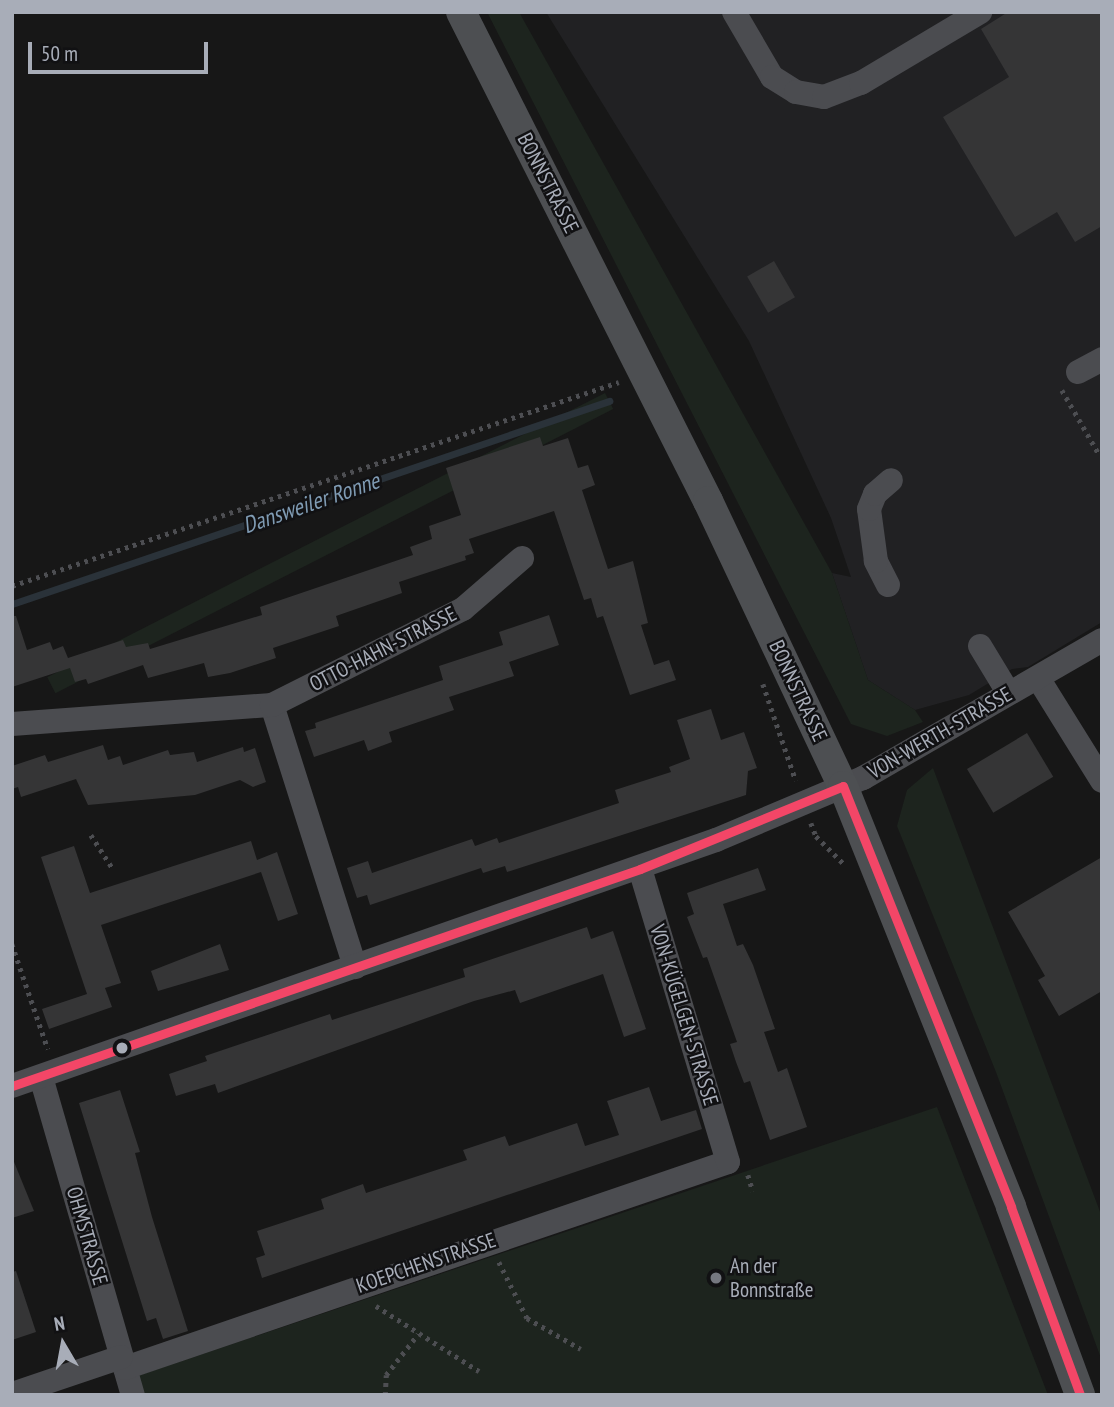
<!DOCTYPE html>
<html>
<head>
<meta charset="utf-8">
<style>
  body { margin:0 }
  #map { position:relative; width:1114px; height:1407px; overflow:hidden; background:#171717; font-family:"PT Sans Narrow",sans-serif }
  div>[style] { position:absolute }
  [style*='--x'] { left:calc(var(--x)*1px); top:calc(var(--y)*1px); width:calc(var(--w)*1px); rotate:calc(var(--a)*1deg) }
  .built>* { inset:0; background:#212123 }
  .green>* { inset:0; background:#1d241e; transform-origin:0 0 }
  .stream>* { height:7px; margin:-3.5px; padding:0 3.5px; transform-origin:3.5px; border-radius:3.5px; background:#2a3239 }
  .building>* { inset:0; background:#353536; transform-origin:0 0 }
  .path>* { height:4.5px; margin-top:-2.25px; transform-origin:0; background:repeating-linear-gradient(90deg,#4d4e52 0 3.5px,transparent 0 8.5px) }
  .minor>* { height:24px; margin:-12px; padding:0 12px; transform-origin:12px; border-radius:12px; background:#4b4c50 }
  .major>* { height:30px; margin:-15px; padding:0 15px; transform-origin:15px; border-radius:15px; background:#4d4f52 }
  .bus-1>* { height:9px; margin:-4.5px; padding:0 4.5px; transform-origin:4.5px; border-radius:4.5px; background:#f34667 }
  .dots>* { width:19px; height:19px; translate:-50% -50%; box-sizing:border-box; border:4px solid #111113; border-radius:50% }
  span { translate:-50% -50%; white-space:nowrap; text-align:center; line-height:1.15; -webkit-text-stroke:5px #111113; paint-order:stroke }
  .street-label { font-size:21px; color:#a8adb8 }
  .poi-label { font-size:21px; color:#a8adb8 }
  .left { translate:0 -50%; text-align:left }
  .water-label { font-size:23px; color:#7f9bb3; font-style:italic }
  .frame { position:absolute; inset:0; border:14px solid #a8adb8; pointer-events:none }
  .north { position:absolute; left:28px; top:1309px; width:70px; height:70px; -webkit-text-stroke:5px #111113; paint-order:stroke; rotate:350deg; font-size:19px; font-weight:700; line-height:28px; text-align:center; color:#a8adb8 }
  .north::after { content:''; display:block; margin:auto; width:24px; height:32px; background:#a8adb8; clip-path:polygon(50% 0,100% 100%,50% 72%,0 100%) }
  .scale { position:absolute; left:28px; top:42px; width:180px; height:32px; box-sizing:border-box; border:4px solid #a8adb8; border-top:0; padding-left:9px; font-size:21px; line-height:24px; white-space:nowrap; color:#a8adb8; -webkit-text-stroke:5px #111113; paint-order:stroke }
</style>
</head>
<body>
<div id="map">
  <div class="built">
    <div style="clip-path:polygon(546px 12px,1102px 12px,1102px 622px,1028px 667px,1012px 669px,969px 695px,915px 710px,868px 680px,832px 573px,851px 577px,831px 518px,749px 341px)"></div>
  </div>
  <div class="green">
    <div style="clip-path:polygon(487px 12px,519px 12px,832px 573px,868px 680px,915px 710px,923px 722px,887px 736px,851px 724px)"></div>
    <div style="left:605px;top:393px;width:18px;height:626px;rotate:63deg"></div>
    <div style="clip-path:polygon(933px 768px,1102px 1217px,1102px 1361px,996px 1072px,897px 826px,907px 790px)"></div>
    <div style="clip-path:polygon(937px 1107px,1048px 1395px,143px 1395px,137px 1376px)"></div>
  </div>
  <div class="stream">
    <div style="--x:12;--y:604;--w:631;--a:-18.78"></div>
  </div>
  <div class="building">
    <div style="clip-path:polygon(1008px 12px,1102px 12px,1102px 226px,1075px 242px,1057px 212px,1015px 237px,943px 117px,1009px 77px,981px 29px)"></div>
    <div style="left:774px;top:261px;width:42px;height:31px;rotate:60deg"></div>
    <div style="clip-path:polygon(540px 437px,543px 446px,568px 438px,578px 468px,588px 465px,595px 485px,582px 490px,608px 569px,633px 561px,648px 623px,641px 625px,654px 665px,669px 660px,676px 680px,630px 695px,603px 616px,597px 618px,591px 598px,584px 600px,554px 511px,469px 539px,474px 553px,465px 556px,466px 560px,399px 582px,402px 593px,336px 616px,339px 626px,273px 648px,276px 658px,230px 673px,208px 677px,204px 663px,148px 678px,143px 665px,88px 684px,86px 679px,75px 682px,70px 668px,12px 687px,12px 616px,16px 616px,27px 650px,50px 642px,53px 650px,63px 646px,68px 658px,123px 640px,126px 647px,148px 643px,150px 649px,262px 615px,260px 607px,413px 555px,410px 547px,432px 539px,429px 526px,461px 515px,446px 468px)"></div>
    <div style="clip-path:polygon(549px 615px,559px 645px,509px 662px,514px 676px,449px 697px,454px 710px,389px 732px,392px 742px,368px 751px,364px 740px,314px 757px,305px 731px,316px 728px,315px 723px,443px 680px,439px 666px,503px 645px,499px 632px)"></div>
    <div style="clip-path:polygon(711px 709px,721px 740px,744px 732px,757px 768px,748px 771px,746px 795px,507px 872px,505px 866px,483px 873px,481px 868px,370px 905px,367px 895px,357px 898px,347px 868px,368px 861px,372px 873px,472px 839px,475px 846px,497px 838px,499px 843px,619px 803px,615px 790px,671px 772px,669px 767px,690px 759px,677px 720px)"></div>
    <div style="left:1027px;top:733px;width:51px;height:70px;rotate:59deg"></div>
    <div style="clip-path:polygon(103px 745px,108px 760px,120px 756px,123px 765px,168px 750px,170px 755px,194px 752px,197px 762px,243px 747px,244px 752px,255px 748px,266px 782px,253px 787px,240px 780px,195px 795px,88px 805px,76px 779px,21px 797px,18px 787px,12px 789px,12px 766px,45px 755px,48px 762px)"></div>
    <div style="clip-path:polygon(251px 841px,257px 860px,277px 852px,298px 914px,278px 921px,261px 872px,101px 925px,121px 983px,105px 988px,112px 1007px,49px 1029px,42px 1009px,87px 994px,41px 857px,74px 846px,90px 893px)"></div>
    <div style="clip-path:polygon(1102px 857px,1102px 991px,1059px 1016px,1038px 980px,1045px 976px,1008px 912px)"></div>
    <div style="clip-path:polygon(758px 868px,766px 890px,723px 904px,737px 946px,743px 944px,753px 965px,775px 1029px,764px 1032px,778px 1072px,787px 1068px,807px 1127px,770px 1140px,750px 1081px,744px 1083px,736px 1062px,730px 1044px,737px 1042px,707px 957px,703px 958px,687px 917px,694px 914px,687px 893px)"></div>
    <div style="clip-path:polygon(587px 927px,591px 939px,613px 931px,646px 1029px,624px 1037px,603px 974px,520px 1003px,515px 990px,474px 1001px,218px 1093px,215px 1084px,176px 1096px,169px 1074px,207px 1061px,205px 1056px,330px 1014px,332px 1020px,465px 977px,463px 969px)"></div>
    <div style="clip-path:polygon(220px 944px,229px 970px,158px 991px,151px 971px)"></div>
    <div style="clip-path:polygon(649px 1087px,661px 1121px,696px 1110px,702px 1129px,262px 1278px,256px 1258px,265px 1255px,257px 1231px,324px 1209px,321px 1199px,363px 1184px,366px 1193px,467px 1160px,463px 1150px,505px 1136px,509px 1146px,577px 1123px,585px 1146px,619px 1135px,607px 1101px)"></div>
    <div style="clip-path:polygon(120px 1090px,140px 1152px,135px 1153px,152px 1217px,188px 1331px,163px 1339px,156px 1318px,147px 1321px,79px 1103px)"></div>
    <div style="clip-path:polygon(12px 1157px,34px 1211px,12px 1218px)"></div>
    <div style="clip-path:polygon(16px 1271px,36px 1332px,12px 1340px,12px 1272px)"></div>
  </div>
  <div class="path">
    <div style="--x:1062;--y:390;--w:74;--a:60"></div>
    <div style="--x:12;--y:586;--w:640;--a:-18.58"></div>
    <div style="--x:763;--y:684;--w:102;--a:71.2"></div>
    <div style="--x:811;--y:823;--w:14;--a:69"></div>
    <div style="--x:816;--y:836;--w:40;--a:45"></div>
    <div style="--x:91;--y:835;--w:38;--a:57"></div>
    <div style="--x:12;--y:944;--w:111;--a:71.1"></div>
    <div style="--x:748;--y:1175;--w:17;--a:73"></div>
    <div style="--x:499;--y:1262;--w:63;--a:63.4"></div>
    <div style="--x:527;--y:1318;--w:62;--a:29.9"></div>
    <div style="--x:376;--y:1306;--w:122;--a:32.3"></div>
    <div style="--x:385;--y:1395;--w:20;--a:-87"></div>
    <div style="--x:386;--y:1375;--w:52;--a:-52"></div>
  </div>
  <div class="minor">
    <div style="--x:734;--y:12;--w:75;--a:59.7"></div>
    <div style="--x:772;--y:77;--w:28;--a:32"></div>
    <div style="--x:796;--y:92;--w:28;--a:10"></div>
    <div style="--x:824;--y:97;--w:40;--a:-21"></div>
    <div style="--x:861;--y:83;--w:139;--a:-30.8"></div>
    <div style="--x:1078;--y:372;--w:27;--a:-28"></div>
    <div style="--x:888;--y:585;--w:27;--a:-117"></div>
    <div style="--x:876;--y:561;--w:52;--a:-97.7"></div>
    <div style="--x:869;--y:509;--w:16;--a:-68"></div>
    <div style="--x:875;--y:494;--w:21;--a:-41"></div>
    <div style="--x:980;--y:646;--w:54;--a:58.7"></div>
    <div style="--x:1038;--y:678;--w:121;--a:58.1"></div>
    <div style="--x:272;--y:705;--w:275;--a:72.4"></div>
    <div style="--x:12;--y:724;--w:261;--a:-4.2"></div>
    <div style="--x:272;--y:705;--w:214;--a:-26.7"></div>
    <div style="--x:463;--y:609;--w:78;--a:-40.8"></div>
    <div style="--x:41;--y:1077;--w:331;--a:73.9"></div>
    <div style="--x:12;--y:1086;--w:746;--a:-19.26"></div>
    <div style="--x:716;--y:840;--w:160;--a:-22.9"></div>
    <div style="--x:863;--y:778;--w:276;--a:-30"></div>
    <div style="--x:125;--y:1368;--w:637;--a:-18.86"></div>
    <div style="--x:728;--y:1162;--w:306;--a:-106.7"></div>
    <div style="--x:12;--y:1394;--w:115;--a:-18.7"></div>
  </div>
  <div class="major">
    <div style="--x:461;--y:12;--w:548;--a:63.2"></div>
    <div style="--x:708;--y:501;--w:315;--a:64.7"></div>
    <div style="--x:843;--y:786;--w:453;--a:68.2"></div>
    <div style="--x:1011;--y:1207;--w:200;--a:69.8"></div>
  </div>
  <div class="bus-1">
    <div style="--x:843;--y:786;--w:453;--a:68.2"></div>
    <div style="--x:1011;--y:1207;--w:200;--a:69.8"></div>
    <div style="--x:12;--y:1086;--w:664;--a:-19.06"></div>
    <div style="--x:640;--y:869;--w:219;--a:-22.2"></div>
  </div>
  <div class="dots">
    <div style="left:122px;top:1048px;background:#a8adb8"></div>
    <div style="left:716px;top:1278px;background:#757880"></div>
  </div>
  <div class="street-label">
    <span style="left:548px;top:183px;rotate:63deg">BONNSTRASSE</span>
    <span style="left:383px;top:649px;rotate:-27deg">OTTO-HAHN-STRASSE</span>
    <span style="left:798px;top:691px;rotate:65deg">BONNSTRASSE</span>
    <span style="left:940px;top:733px;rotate:-30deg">VON-WERTH-STRASSE</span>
    <span style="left:684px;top:1015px;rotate:73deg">VON-KÜGELGEN-STRASSE</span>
    <span style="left:87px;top:1236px;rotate:74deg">OHMSTRASSE</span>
    <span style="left:426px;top:1263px;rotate:-19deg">KOEPCHENSTRASSE</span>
  </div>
  <div class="poi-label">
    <span class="left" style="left:730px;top:1278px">An der<br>Bonnstraße</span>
  </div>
  <div class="water-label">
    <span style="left:311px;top:503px;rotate:-19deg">Dansweiler Ronne</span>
  </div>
  <div class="frame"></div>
  <div class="north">N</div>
  <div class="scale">50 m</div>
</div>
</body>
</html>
